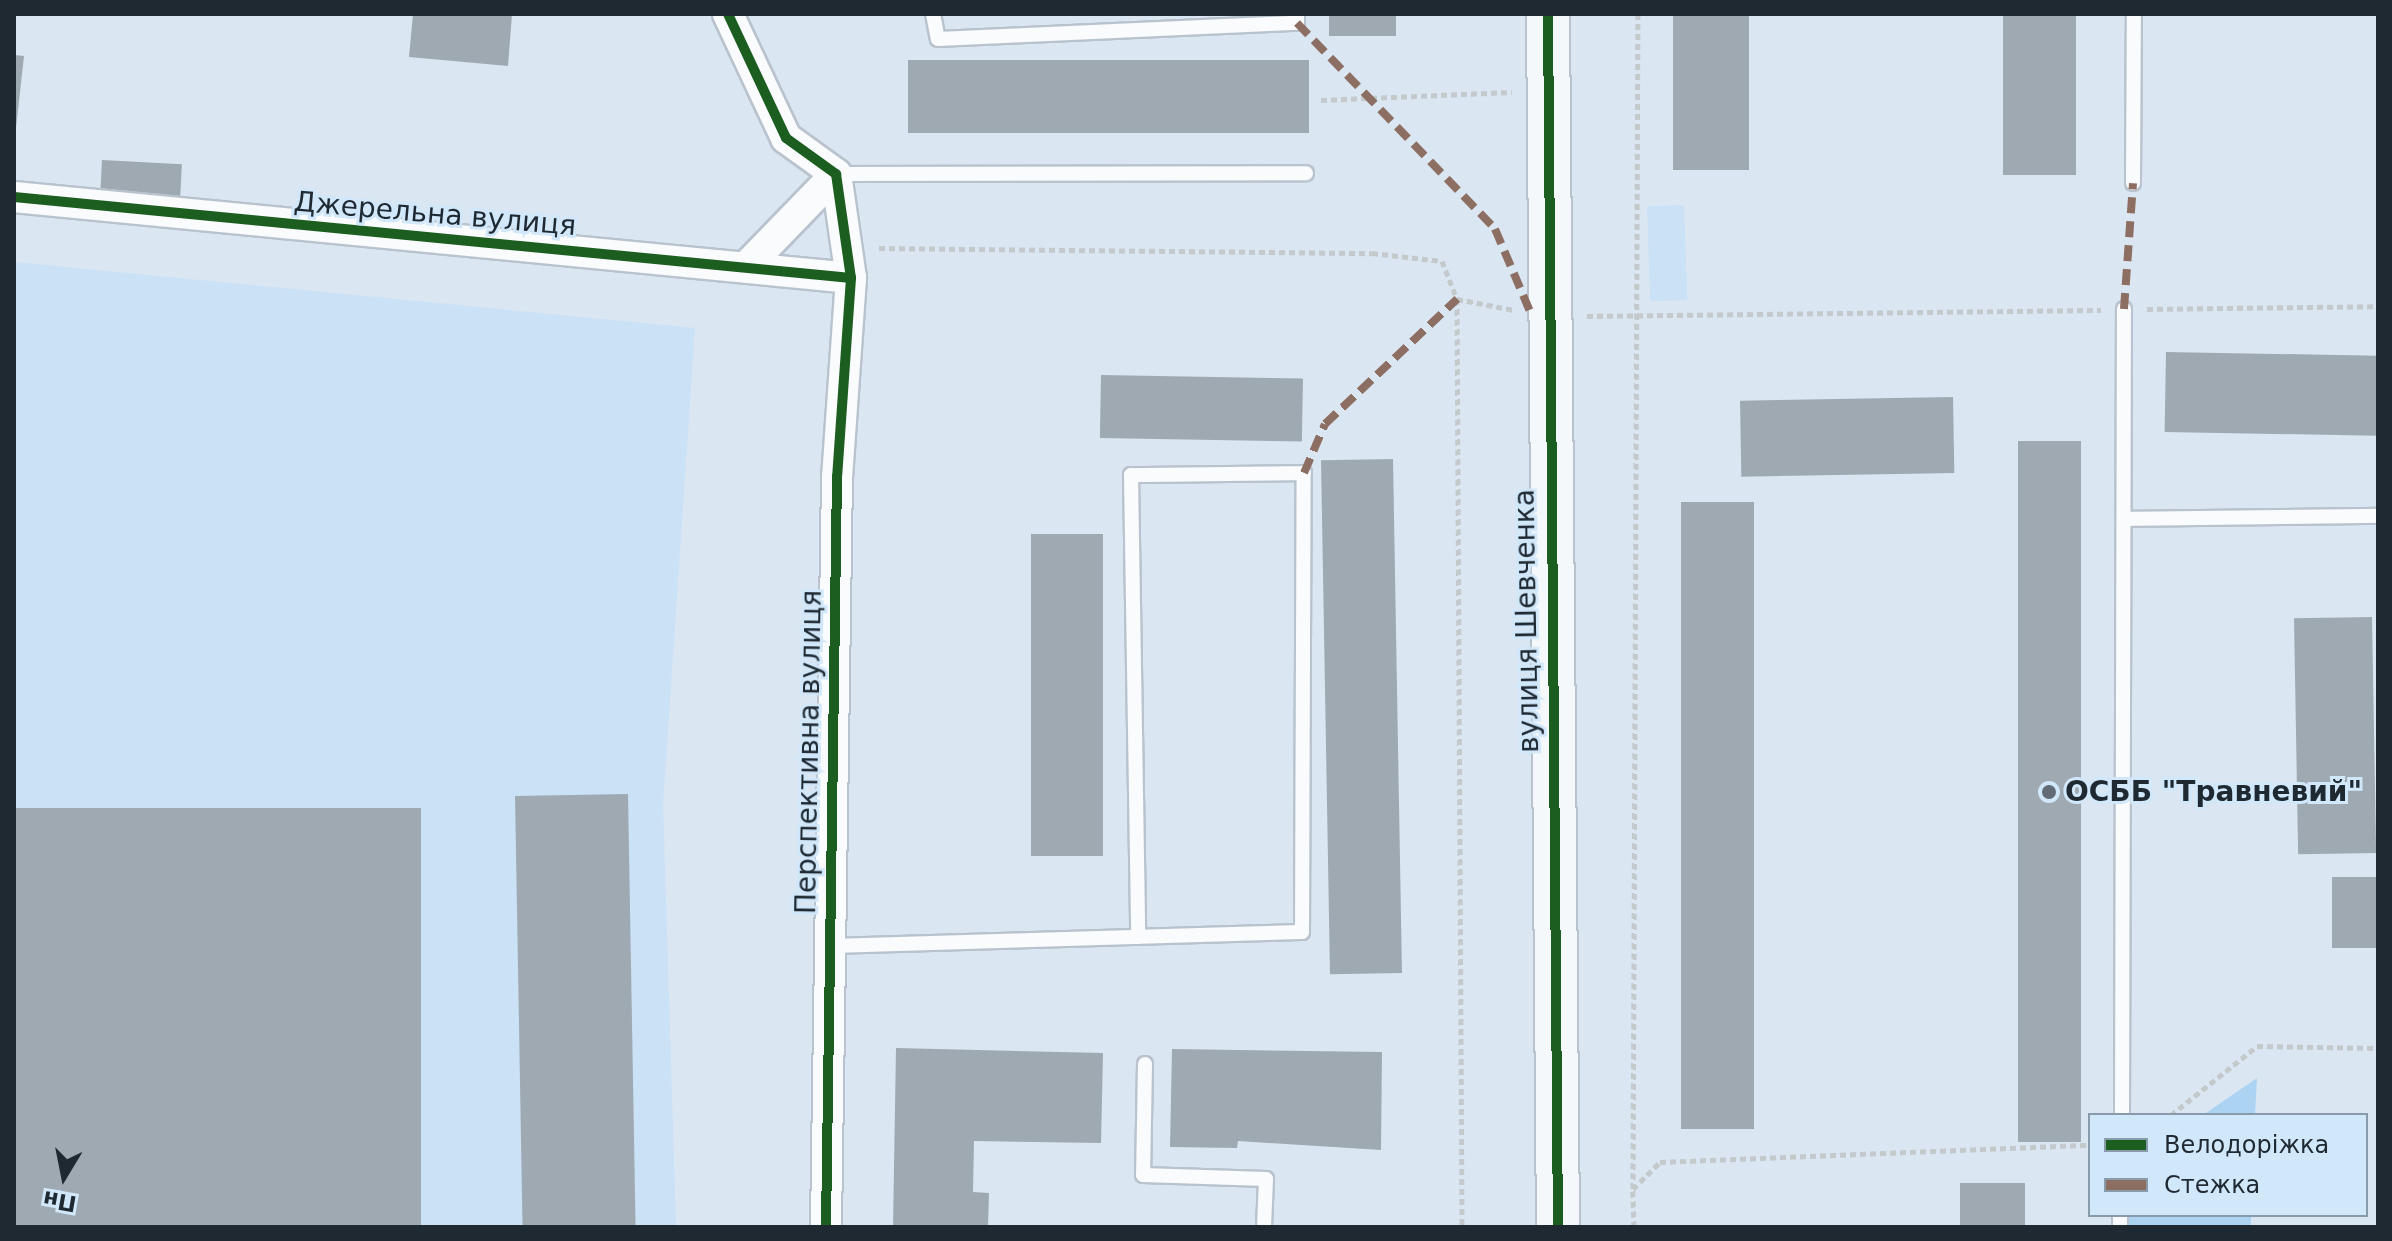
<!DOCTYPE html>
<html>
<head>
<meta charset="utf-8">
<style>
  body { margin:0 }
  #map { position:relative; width:2392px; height:1241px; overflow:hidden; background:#dae6f1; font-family:"DejaVu Sans",sans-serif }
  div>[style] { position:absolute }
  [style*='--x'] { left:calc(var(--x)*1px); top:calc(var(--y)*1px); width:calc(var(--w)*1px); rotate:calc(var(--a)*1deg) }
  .built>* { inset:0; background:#cae1f6; transform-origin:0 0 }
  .green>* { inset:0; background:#add3f3; transform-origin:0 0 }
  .building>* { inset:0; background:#9fa9b2; transform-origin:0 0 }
  .path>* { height:5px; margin-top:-2.5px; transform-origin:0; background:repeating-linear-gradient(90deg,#c4c9cc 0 6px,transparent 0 10px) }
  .roads { filter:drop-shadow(2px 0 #b9c3cd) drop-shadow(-2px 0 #b9c3cd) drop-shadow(0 2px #b9c3cd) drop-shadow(0 -2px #b9c3cd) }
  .lane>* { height:14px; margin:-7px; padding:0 7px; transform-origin:7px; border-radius:7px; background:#f9fbfd }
  .street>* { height:30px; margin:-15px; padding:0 15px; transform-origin:15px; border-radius:15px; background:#f9fbfd }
  .secondary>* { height:42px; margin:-21px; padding:0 21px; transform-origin:21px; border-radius:21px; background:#f4f8fa }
  .quiet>* { height:8px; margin-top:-4px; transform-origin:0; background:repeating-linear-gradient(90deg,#8d6e63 0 16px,transparent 0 24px) }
  .cycleway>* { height:10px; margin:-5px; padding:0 5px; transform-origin:5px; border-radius:5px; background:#1b5e20 }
  .dots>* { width:22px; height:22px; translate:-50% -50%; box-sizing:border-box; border:4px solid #d1e7fa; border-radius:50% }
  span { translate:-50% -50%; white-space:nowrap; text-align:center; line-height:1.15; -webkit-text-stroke:6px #d1e7fa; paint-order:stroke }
  .street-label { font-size:28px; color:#1e2932 }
  .poi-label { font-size:28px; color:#1e2932; font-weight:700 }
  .left { translate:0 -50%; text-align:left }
  .frame { position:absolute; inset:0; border:16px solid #1e2932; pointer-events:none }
  .legend { position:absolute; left:2088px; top:1113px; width:280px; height:104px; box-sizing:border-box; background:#d1e7fa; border:2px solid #899baa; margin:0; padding:10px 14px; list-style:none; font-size:24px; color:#1e2932 }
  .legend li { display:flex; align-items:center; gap:16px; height:40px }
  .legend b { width:40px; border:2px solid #899baa }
  .north { position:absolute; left:24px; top:1137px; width:80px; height:80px; -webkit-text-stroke:6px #d1e7fa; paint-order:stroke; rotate:190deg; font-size:22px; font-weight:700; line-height:32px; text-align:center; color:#1e2932 }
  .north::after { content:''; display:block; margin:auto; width:28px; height:36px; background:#1e2932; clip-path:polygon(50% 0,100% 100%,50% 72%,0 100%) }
</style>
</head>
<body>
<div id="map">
  <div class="built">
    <div style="left:1684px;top:205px;width:95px;height:37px;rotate:88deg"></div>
    <div style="clip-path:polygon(14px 262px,695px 328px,663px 804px,676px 1227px,14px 1227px)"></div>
  </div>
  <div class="green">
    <div style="clip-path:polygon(2257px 1078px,2255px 1115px,2203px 1115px)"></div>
    <div style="left:2121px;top:1215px;width:130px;height:12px"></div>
  </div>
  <div class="building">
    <div style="clip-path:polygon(413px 14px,512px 14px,508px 66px,409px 57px)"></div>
    <div style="left:1329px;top:14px;width:67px;height:22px"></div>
    <div style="left:1673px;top:14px;width:76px;height:156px"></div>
    <div style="left:2003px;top:14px;width:73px;height:161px"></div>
    <div style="clip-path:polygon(14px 55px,24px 56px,16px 128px,14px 128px)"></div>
    <div style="left:908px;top:60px;width:401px;height:73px"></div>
    <div style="left:102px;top:160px;width:80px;height:35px;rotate:3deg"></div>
    <div style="left:2166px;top:352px;width:212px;height:80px;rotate:1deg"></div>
    <div style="left:1101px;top:375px;width:202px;height:63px;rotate:1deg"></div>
    <div style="left:1953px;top:397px;width:76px;height:213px;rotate:89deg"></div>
    <div style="left:2081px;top:441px;width:701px;height:63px;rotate:90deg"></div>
    <div style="left:1393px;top:459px;width:514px;height:72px;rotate:89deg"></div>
    <div style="left:1681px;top:502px;width:73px;height:627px"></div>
    <div style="left:1103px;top:534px;width:322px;height:72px;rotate:90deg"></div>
    <div style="left:2372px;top:617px;width:236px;height:78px;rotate:89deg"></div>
    <div style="left:628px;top:794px;width:433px;height:113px;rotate:89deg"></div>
    <div style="left:421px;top:808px;width:419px;height:407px;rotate:90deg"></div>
    <div style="left:2332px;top:877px;width:46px;height:71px"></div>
    <div style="clip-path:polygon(896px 1048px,1103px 1053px,1101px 1143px,974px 1141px,973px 1192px,989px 1193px,988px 1227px,893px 1227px)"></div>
    <div style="clip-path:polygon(1172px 1049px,1382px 1052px,1381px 1150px,1238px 1141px,1237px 1148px,1170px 1147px)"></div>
    <div style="left:1960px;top:1183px;width:65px;height:44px"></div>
  </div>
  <div class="path">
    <div style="--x:1321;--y:100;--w:191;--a:-2.4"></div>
    <div style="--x:879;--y:248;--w:493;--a:0.6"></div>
    <div style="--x:1372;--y:253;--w:70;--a:6.5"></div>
    <div style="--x:1442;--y:261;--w:41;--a:68.5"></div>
    <div style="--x:1457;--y:299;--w:58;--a:10.9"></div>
    <div style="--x:1457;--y:299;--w:928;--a:89.69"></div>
    <div style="--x:2147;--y:309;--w:231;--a:-0.7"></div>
    <div style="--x:1587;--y:316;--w:514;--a:-0.67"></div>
    <div style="--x:2171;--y:1115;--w:110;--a:-38.7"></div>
    <div style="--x:2257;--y:1046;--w:121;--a:0.9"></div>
    <div style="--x:1633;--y:1189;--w:1175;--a:-89.76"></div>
    <div style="--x:1634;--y:1227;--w:38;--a:-92"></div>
    <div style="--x:1633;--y:1189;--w:38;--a:-45"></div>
    <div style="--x:1660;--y:1162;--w:430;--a:-2.3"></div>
  </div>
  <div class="roads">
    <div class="lane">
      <div style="--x:933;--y:14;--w:25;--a:79"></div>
      <div style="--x:938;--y:39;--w:359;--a:-2.6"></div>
      <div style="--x:1297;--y:23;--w:9;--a:-90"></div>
      <div style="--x:836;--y:174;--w:470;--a:-0.1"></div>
      <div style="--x:2133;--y:183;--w:169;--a:-89.7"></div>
      <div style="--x:2124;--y:519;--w:254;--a:-0.7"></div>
      <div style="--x:830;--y:946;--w:472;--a:-1.7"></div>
      <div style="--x:1302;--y:932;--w:459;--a:-89.8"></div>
      <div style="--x:1304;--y:473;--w:173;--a:179.3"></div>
      <div style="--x:1131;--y:475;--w:462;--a:89.1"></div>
      <div style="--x:1145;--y:1064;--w:111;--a:91"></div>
      <div style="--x:1143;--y:1175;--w:123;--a:1.9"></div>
      <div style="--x:1266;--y:1179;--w:48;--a:92.4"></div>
      <div style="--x:2122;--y:1115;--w:806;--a:-89.86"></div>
      <div style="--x:2120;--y:1227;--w:12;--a:-90"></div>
    </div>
    <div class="street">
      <div style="--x:728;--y:14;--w:137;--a:64.9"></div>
      <div style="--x:786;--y:138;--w:62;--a:35.8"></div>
      <div style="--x:836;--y:174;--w:105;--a:81.8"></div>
      <div style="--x:851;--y:278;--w:198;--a:94"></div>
      <div style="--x:837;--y:476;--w:751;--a:90.84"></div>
      <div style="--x:14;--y:197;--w:841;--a:5.53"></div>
      <div style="--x:746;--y:267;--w:129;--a:-45.9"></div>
    </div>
    <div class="secondary">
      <div style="--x:1548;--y:14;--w:1213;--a:89.53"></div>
    </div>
  </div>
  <div class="quiet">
    <div style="--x:1297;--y:23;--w:286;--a:46.1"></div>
    <div style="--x:1495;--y:229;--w:92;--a:67"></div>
    <div style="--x:2124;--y:309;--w:126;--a:-85.9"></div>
    <div style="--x:1304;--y:473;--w:53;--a:-66.8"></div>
    <div style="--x:1325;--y:424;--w:182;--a:-43.4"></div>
  </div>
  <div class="cycleway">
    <div style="--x:728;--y:14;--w:137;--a:64.9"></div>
    <div style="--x:786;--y:138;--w:62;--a:35.8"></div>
    <div style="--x:836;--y:174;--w:105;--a:81.8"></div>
    <div style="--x:851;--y:278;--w:198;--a:94"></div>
    <div style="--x:837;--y:476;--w:751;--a:90.84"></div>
    <div style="--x:1548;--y:14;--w:1213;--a:89.53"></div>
    <div style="--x:14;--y:197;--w:841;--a:5.53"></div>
  </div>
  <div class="dots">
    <div style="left:2049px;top:792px;background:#606b75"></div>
  </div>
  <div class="street-label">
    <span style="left:435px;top:214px;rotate:5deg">Джерельна вулиця</span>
    <span style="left:1527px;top:621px;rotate:-91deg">вулиця Шевченка</span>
    <span style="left:809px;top:752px;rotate:-89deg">Перспективна вулиця</span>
  </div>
  <div class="poi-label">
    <span class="left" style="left:2065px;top:792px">ОСББ "Травневий"</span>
  </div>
  <div class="frame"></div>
  <ul class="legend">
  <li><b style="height:10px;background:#1b5e20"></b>Велодоріжка</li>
  <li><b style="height:10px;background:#8d6e63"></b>Стежка</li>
  </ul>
  <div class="north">Пн</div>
</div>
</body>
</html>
